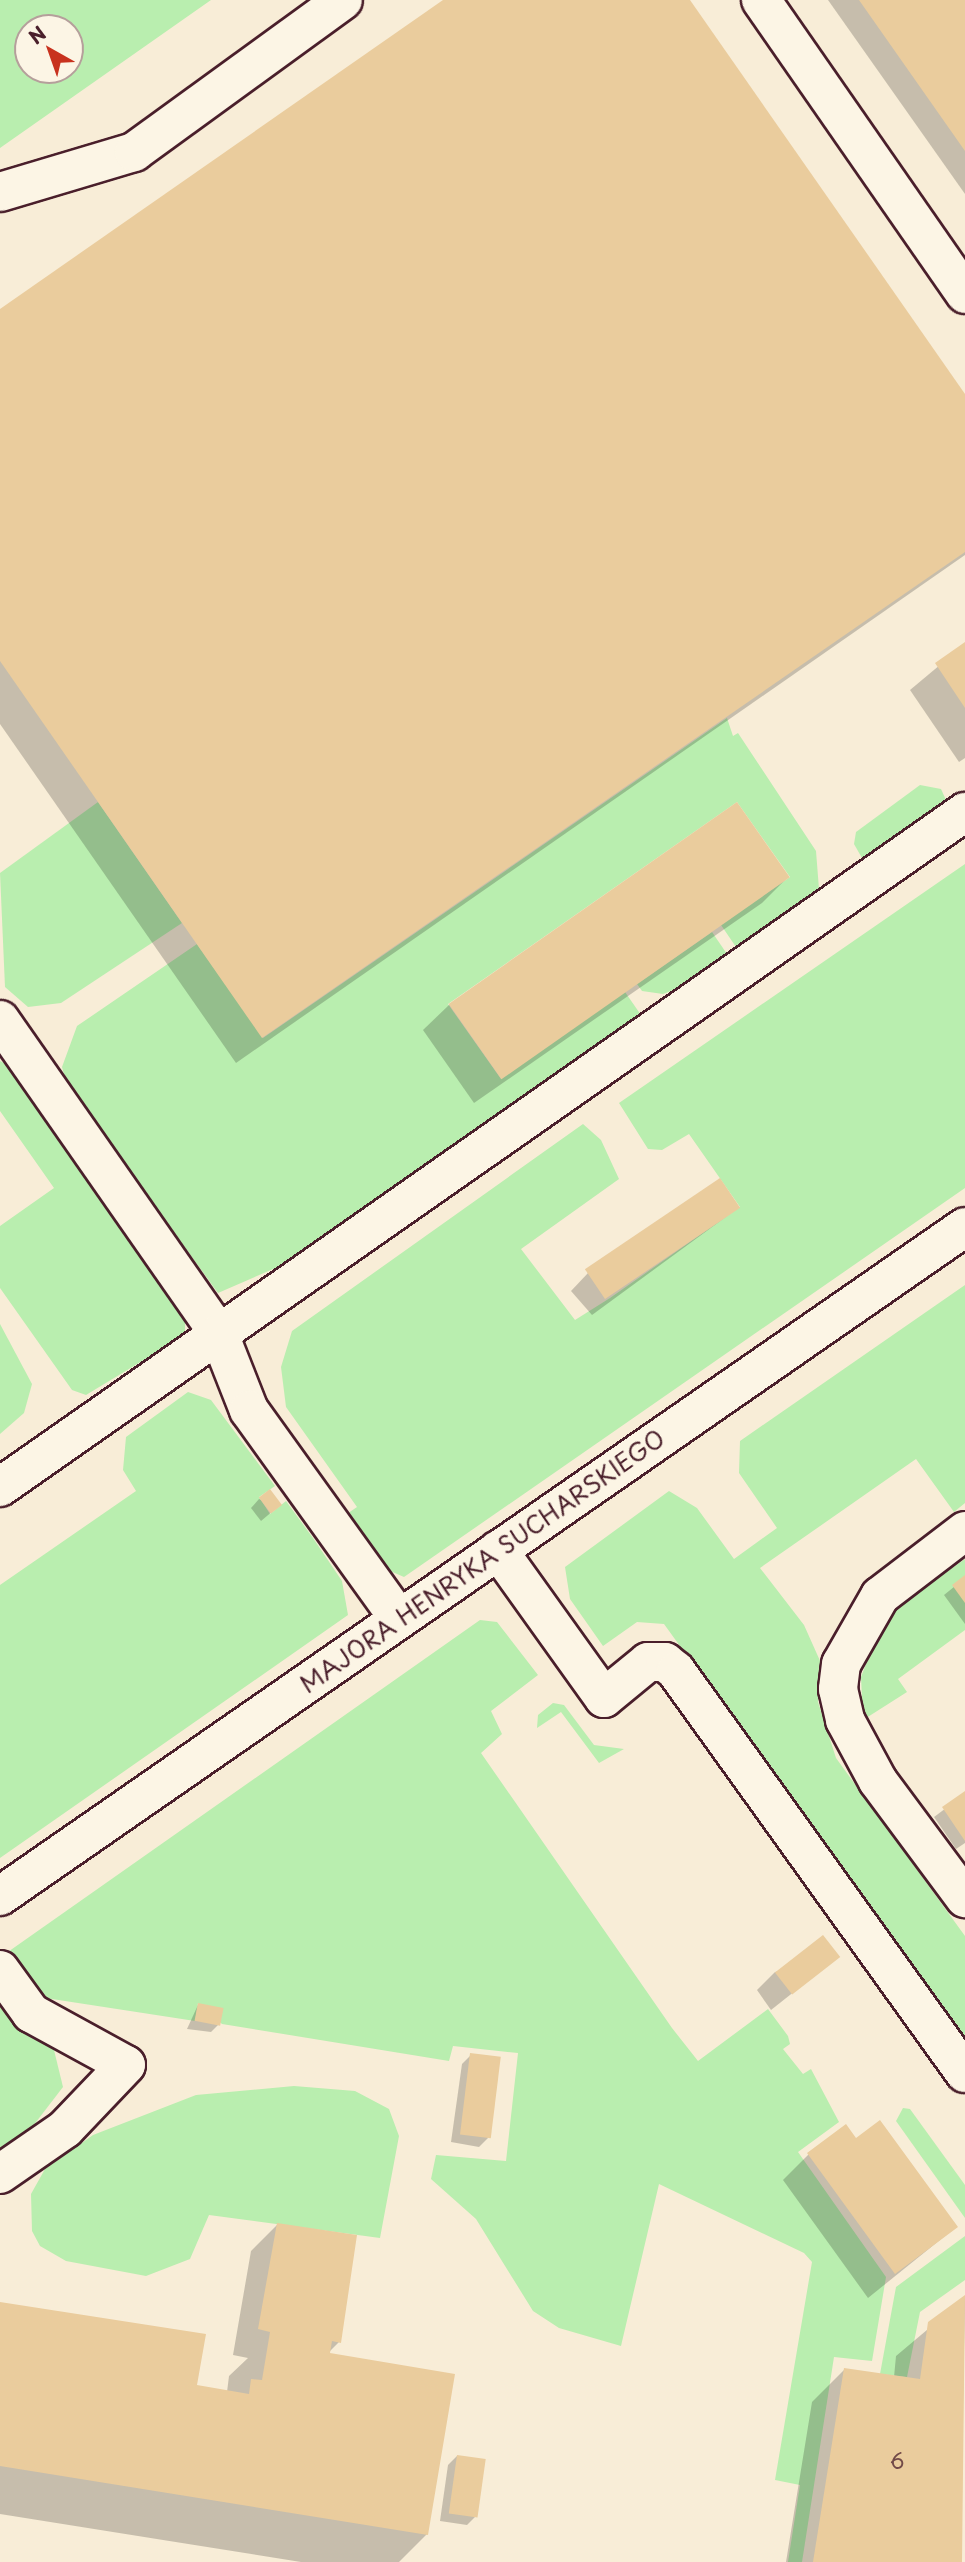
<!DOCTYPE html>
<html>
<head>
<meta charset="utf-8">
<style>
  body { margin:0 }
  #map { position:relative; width:965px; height:2562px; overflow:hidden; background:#f8edd7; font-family:"Playpen Sans",sans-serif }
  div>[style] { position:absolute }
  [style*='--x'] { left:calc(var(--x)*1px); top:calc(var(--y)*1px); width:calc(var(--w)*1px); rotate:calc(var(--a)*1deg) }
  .green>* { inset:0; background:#b9eeaf }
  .shadow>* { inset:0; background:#0003 }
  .building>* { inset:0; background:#eacc9d; transform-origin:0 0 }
  .roads { filter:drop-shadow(2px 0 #4a1f2b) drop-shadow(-2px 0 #4a1f2b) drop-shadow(0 2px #4a1f2b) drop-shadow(0 -2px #4a1f2b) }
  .minor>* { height:38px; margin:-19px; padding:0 19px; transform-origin:19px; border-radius:19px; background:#fcf5e5 }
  span { translate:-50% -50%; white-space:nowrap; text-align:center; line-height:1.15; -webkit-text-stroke:5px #fcf5e5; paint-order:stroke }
  .number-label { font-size:21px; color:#724a48 }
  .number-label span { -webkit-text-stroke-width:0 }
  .street-label { font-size:24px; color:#4a1f2b }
  .north { position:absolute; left:14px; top:14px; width:70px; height:70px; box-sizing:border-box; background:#fcf5e5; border:2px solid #b59f9b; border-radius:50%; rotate:320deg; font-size:19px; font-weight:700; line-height:28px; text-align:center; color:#4a1f2b }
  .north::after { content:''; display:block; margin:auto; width:24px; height:32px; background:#c8321e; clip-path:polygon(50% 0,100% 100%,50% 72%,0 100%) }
</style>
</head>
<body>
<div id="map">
  <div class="green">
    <div style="clip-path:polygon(evenodd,0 0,211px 0,0 148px,0 0,28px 28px,70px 28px,70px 70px,28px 70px,28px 28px)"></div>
    <div style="clip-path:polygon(727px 718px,733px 736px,738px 733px,816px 851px,819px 889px,736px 947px,721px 925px,790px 877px,737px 802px,448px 1004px,501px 1079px,625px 992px,641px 1015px,280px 1266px,218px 1293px,67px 1085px,62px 1067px,77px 1026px,197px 944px,263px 1038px)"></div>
    <div style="clip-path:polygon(920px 785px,941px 789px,946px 800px,862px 858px,854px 844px,856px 832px)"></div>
    <div style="clip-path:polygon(98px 802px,182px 923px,61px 1003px,28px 1007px,5px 987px,0 873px)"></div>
    <div style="clip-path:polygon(965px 864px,965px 1188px,404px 1577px,374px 1564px,341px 1518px,357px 1507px,286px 1407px,281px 1367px,292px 1331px,583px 1124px,601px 1140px,619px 1179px,521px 1249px,575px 1320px,610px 1298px,740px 1207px,689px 1134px,662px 1150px,648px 1149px,619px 1103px)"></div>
    <div style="clip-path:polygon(712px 932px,727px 954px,679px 988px,663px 994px,642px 991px,637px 984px)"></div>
    <div style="clip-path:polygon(0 1061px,14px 1068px,185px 1316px,185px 1335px,86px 1395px,72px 1390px,0 1288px,0 1226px,54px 1188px,0 1111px)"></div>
    <div style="clip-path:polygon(965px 1285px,965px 1503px,954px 1512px,916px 1459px,760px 1568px,804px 1625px,821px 1663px,818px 1702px,836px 1758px,965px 1936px,965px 2040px,664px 1624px,637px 1622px,603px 1646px,570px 1599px,565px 1567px,669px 1491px,697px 1508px,734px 1559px,777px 1528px,739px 1473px,740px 1441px)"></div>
    <div style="clip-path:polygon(0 1324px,32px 1384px,24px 1413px,0 1434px)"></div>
    <div style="clip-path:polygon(188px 1392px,211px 1400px,275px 1486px,259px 1497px,270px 1514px,286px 1501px,313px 1538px,342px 1581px,348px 1615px,0 1858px,0 1585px,136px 1491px,123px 1470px,126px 1437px)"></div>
    <div style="clip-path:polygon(965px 1559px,965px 1630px,898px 1679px,907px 1692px,863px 1720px,861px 1677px,879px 1630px,893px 1609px)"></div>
    <div style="clip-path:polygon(480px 1620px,497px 1622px,538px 1675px,491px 1711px,502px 1734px,481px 1753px,672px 2028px,698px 2061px,768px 2009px,788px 2036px,790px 2044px,783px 2049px,803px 2074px,811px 2069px,839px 2122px,798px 2152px,886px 2277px,872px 2361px,834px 2357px,802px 2562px,788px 2562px,800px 2485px,775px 2480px,812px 2262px,804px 2253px,659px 2184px,621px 2346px,559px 2328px,533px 2311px,476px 2219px,431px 2179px,436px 2155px,506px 2161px,518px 2053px,453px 2046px,449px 2061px,222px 2024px,198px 2003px,195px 2021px,39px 1997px,5px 1954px)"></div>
    <div style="clip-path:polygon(553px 1703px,564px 1705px,594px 1745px,624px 1749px,599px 1763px,561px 1712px,537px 1728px,538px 1715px)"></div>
    <div style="clip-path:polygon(0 1994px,54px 2050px,63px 2087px,23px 2139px,0 2155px)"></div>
    <div style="clip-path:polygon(294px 2086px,355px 2091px,389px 2109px,399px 2136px,380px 2238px,209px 2215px,190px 2259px,146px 2276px,66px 2261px,40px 2246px,32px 2231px,31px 2194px,45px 2169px,93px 2135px,196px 2095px)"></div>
    <div style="clip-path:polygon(903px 2108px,910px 2109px,965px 2185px,965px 2218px,896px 2121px)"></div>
    <div style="clip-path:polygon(965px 2236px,965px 2280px,920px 2312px,907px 2377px,880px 2374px,896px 2287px)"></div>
  </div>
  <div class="shadow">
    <div style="clip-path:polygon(446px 0,688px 0,965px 397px,965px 555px,236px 1063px,0 724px,0 311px)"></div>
    <div style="clip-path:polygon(828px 0,965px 0,965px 194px)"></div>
    <div style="clip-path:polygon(965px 644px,965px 758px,959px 762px,910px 690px)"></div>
    <div style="clip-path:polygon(737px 804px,788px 877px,762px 903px,474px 1103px,423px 1030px,449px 1005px)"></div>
    <div style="clip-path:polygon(738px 1208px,592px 1315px,571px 1291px,588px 1273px)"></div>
    <div style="clip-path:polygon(259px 1499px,280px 1505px,261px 1521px,251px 1508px)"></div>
    <div style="clip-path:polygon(965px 1578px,965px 1624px,944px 1595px)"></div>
    <div style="clip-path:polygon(965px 1794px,965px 1843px,956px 1849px,934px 1817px)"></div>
    <div style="clip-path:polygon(838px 1957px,771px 2010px,757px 1990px,775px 1972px)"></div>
    <div style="clip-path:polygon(198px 2005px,220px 2023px,211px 2032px,187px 2029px)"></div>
    <div style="clip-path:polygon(471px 2055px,488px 2138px,479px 2147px,451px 2142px,462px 2064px)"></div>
    <div style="clip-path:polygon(855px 2141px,956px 2227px,868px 2298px,783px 2180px,809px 2154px)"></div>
    <div style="clip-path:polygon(277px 2225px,339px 2342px,327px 2354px,427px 2534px,399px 2562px,301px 2562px,0 2514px,0 2304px,195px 2387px,227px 2392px,229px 2376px,248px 2358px,233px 2355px,251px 2251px)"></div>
    <div style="clip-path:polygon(965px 2298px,960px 2562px,786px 2562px,812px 2402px,844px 2370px,894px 2377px,896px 2356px)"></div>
    <div style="clip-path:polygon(457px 2456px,476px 2516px,467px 2525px,440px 2521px,448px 2465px)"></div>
  </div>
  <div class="building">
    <div style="clip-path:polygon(443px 0,690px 0,965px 394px,965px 552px,262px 1038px,0 661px,0 309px)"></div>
    <div style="clip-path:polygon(859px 0,965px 0,965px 151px)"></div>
    <div style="clip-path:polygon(965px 642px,965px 708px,935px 663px)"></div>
    <div style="left:737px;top:802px;width:92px;height:352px;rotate:55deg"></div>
    <div style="left:720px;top:1178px;width:36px;height:163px;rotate:56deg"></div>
    <div style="left:270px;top:1489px;width:20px;height:14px;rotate:53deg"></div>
    <div style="clip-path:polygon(965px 1575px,965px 1603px,952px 1585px)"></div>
    <div style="clip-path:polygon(965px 1791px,965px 1841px,942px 1807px)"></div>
    <div style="left:823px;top:1935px;width:28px;height:61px;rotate:52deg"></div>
    <div style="left:198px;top:2003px;width:26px;height:18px;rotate:11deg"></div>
    <div style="left:470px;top:2053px;width:31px;height:82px;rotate:7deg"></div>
    <div style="clip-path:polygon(880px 2120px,958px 2227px,895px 2274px,807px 2153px,846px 2124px,856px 2138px)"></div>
    <div style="clip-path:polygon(277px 2223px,357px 2235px,341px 2343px,332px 2341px,330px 2353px,455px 2374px,428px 2535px,0 2466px,0 2302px,206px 2334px,197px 2385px,249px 2394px,251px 2379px,262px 2380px,270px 2332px,258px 2329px)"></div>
    <div style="clip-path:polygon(965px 2295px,962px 2562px,813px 2562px,844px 2368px,920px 2379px,928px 2322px)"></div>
    <div style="left:457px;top:2455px;width:29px;height:59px;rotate:8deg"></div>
  </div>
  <div class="roads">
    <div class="minor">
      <div style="--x:761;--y:0;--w:358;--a:55.2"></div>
      <div style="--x:0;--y:192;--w:140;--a:-16.6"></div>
      <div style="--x:134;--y:152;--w:258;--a:-36"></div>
      <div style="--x:0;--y:1020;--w:383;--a:55.1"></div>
      <div style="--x:219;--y:1334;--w:82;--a:68.5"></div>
      <div style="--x:249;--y:1410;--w:257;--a:54.3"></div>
      <div style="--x:0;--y:1487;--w:1178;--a:-34.97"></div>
      <div style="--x:965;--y:1531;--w:107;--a:142.6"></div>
      <div style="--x:880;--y:1596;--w:78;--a:119.8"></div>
      <div style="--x:841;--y:1664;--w:25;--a:97"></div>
      <div style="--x:838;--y:1689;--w:32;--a:77"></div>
      <div style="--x:845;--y:1720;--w:69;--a:61.6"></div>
      <div style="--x:878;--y:1781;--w:146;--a:53.4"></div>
      <div style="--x:498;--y:1550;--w:182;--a:54.4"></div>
      <div style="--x:604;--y:1698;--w:57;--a:-39.3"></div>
      <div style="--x:648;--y:1662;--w:17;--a:0"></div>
      <div style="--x:665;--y:1662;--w:14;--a:39"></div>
      <div style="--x:676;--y:1671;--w:495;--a:54.3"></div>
      <div style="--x:0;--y:1896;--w:1174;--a:-34.73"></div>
      <div style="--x:0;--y:1970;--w:53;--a:54.2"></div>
      <div style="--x:31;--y:2013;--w:108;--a:28.7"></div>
      <div style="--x:126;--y:2065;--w:88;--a:133.6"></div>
      <div style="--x:65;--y:2129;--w:79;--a:145.3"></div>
    </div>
  </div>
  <div class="number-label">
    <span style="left:897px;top:2460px">6</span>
  </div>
  <div class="street-label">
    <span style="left:482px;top:1561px;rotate:-35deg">MAJORA HENRYKA SUCHARSKIEGO</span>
  </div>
  <div class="north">N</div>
</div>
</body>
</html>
